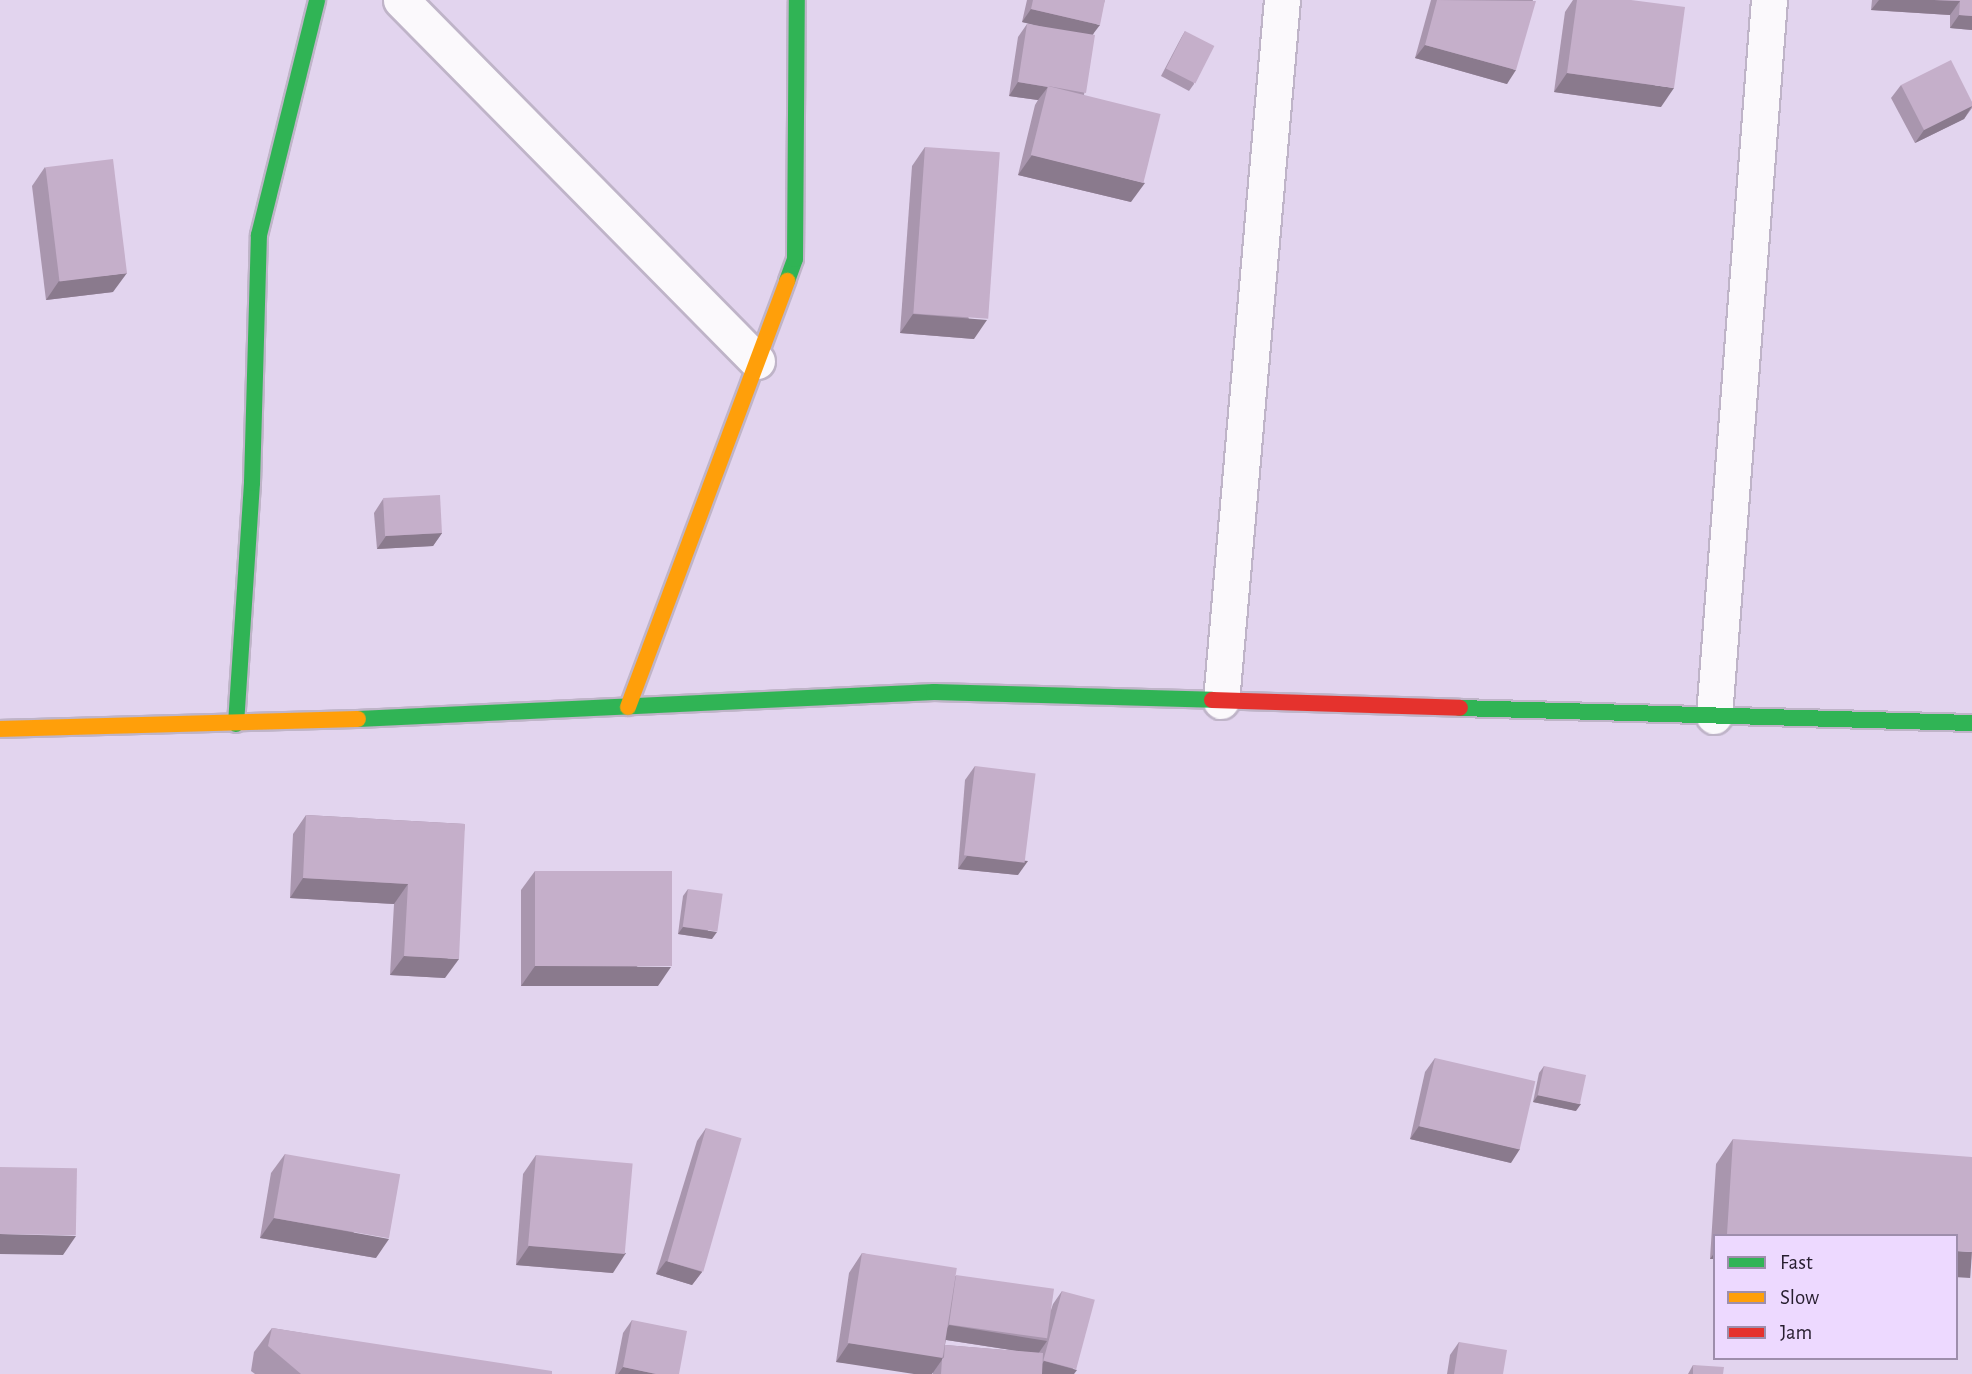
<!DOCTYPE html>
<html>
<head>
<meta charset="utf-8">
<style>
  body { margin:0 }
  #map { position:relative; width:1972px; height:1374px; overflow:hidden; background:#e2d4ee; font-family:"Alegreya Sans",sans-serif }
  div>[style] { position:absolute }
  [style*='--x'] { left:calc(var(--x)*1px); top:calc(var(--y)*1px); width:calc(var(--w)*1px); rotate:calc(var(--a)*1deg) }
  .roads { filter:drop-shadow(2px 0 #bfb4c8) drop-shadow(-2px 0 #bfb4c8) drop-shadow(0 2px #bfb4c8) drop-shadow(0 -2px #bfb4c8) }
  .street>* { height:35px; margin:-17.5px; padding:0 17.5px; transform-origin:17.5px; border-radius:17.5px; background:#fbf9fc }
  .fast>* { height:16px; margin:-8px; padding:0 8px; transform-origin:8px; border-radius:8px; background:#30b455 }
  .slow>* { height:16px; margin:-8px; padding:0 8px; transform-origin:8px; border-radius:8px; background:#ff9f0a }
  .jam>* { height:16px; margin:-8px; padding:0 8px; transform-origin:8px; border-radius:8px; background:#e5322d }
  .wall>* { inset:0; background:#a996ae }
  .shaded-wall>* { inset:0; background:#8a7a8d; transform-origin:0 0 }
  .building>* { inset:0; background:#c5afca; transform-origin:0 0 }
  span { translate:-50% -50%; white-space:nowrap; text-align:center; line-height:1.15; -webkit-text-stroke:6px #edd9ff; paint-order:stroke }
  .legend { position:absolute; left:1713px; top:1234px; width:245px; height:126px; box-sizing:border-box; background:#edd9ff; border:2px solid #9e8eac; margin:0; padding:9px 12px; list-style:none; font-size:21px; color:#271e2f }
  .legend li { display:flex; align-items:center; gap:14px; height:35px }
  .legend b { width:35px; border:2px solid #9e8eac }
</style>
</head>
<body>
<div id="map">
  <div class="roads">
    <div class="street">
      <div style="--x:401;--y:0;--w:507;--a:45.4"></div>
      <div style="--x:1221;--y:701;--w:704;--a:-85.03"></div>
      <div style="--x:1714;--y:716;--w:718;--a:-85.61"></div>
    </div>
    <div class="fast">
      <div style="--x:787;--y:281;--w:23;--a:-70"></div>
      <div style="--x:795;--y:259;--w:259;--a:-89.6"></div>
      <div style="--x:1460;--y:708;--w:512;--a:1.68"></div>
      <div style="--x:358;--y:719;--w:577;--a:-2.68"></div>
      <div style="--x:934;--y:692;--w:278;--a:1.6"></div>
      <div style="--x:236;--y:724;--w:242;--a:-86.2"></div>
      <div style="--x:252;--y:483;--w:248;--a:-88.4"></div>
      <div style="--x:259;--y:235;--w:242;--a:-76.1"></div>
    </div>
    <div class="slow">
      <div style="--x:628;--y:707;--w:455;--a:-69.5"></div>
      <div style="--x:0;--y:729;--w:358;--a:-1.6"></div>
    </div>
    <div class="jam">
      <div style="--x:1212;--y:700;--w:248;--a:1.8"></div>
    </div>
  </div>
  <div class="wall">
    <div style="clip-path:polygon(1027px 0,1105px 0,1093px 35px,1084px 95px,1131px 202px,1018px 175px,1035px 105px,1038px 100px,1009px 96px,1018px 37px,1027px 24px,1038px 26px,1022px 22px)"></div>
    <div style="clip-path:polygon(1431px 0,1533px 0,1507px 84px,1415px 58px)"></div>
    <div style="clip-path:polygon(1573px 0,1631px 0,1661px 107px,1554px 92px,1565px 12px)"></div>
    <div style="clip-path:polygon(1872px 0,1972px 0,1972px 30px,1950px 28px,1950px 15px,1871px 10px)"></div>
    <div style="clip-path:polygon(1185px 31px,1194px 84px,1189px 91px,1161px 76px,1181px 38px)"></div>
    <div style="clip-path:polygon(1901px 85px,1972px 102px,1972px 108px,1964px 119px,1915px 143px,1891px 98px)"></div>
    <div style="clip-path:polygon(925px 147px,974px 339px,900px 333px,912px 166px)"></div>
    <div style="clip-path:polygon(45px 167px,113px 292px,46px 300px,32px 186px)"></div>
    <div style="clip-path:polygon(383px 499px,442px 533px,433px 546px,377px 549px,374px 513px)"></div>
    <div style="clip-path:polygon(975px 766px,1018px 875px,958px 869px,965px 780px)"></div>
    <div style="clip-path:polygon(306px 815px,465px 824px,445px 978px,390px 975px,394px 904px,290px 898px,293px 834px)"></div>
    <div style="clip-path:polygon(535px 871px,658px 986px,521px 986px,521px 890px)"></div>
    <div style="clip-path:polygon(688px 889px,712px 939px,678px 934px,683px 896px)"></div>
    <div style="clip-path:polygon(1435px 1058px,1511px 1163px,1410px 1139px,1425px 1072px)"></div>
    <div style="clip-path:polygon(1544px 1066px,1576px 1111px,1533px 1102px,1539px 1073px)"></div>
    <div style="clip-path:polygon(706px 1128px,702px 1272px,692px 1285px,656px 1274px,697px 1141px)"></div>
    <div style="clip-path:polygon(1733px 1139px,1956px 1236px,1715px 1236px,1715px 1259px,1710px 1259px,1716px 1164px)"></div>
    <div style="clip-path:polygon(285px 1154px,376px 1258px,260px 1238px,271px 1173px)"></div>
    <div style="clip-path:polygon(536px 1155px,613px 1273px,516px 1265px,523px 1174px)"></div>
    <div style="clip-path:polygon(evenodd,862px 1253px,956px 1276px,1051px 1310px,1053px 1304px,1062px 1291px,1074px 1374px,933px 1374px,933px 1372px,836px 1362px,849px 1273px,862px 1253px,946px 1340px,1017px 1351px,945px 1345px,946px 1340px)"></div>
    <div style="clip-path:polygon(632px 1320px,679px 1374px,615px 1374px,623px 1333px)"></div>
    <div style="clip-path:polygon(272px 1328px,552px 1374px,255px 1374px,251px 1371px,254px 1352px)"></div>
    <div style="clip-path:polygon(1459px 1342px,1503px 1374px,1447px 1374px,1450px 1355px)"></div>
    <div style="clip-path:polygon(1693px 1365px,1723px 1374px,1688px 1374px)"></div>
  </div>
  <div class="shaded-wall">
    <div style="clip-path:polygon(1879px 0,1934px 0,1960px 1px,1950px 15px,1871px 10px)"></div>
    <div style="clip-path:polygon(1031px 9px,1100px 25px,1090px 38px,1022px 22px)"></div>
    <div style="clip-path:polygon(1959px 15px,1972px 16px,1972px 30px,1950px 28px)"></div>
    <div style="clip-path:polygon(1425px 45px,1516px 70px,1507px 84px,1415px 58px)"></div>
    <div style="clip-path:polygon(1567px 73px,1674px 88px,1661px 107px,1554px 92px)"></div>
    <div style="clip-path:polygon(1018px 82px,1048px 87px,1038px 100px,1009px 96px)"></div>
    <div style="clip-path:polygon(1972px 106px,1964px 119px,1915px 143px,1924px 130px)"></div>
    <div style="clip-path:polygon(1032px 155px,1145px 183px,1131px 202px,1018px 175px)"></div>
    <div style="clip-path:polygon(127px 273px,113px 292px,46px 300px,59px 281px)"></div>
    <div style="clip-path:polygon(913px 314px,987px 320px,974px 339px,900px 333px)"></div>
    <div style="clip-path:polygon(442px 533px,433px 546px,377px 549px,386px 536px)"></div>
    <div style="clip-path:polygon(967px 856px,1028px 861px,1018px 875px,958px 869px)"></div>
    <div style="clip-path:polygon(303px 878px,408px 884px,394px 904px,290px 898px)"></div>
    <div style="clip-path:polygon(683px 927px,717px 932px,712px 939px,678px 934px)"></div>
    <div style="clip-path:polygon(404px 956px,459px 959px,445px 978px,390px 975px)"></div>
    <div style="clip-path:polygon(535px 966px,671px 967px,658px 986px,521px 986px)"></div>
    <div style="clip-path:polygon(1538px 1095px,1581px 1104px,1576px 1111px,1533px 1102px)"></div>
    <div style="clip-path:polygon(1419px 1126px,1520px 1149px,1511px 1163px,1410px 1139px)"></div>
    <div style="clip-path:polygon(274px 1218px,389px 1239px,376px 1258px,260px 1238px)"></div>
    <div style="clip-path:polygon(0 1234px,76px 1236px,63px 1255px,0 1254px)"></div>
    <div style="clip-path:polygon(529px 1246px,626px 1253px,613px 1273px,516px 1265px)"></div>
    <div style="left:1956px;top:1251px;width:16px;height:26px;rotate:4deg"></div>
    <div style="clip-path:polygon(1715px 1252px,1715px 1259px,1710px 1259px)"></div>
    <div style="clip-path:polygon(666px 1261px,702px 1272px,692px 1285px,656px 1274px)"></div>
    <div style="clip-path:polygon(949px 1325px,1047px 1341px,1038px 1354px,940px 1339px)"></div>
    <div style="clip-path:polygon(849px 1343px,944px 1357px,932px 1374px,914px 1374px,836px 1362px)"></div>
    <div style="clip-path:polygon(1044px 1361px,1077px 1370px,1074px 1374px,1035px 1374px)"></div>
    <div style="clip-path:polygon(623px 1367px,656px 1374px,618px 1374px)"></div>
  </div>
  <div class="building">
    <div style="clip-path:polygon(1033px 0,1105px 0,1100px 25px,1031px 9px)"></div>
    <div style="clip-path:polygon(1437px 0,1536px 1px,1516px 70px,1425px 45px)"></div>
    <div style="clip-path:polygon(1577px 0,1631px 0,1685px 7px,1674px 88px,1567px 73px)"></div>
    <div style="clip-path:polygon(1934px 0,1972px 0,1972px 16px,1959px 15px,1960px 1px)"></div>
    <div style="clip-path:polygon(1027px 24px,1095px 35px,1086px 93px,1048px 86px,1048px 87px,1018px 82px)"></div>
    <div style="left:1185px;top:31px;width:33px;height:42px;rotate:27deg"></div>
    <div style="clip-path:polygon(1951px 60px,1972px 102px,1972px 106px,1924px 130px,1901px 85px)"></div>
    <div style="left:1048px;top:86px;width:116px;height:71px;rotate:14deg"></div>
    <div style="left:925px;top:147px;width:75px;height:167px;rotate:4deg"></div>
    <div style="left:113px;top:159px;width:115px;height:68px;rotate:83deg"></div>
    <div style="left:440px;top:495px;width:38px;height:57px;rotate:87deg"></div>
    <div style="left:975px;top:766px;width:61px;height:90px;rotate:7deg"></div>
    <div style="clip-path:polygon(306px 815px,465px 824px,459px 959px,404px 956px,408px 884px,303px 878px)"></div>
    <div style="left:535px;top:871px;width:137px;height:95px"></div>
    <div style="left:688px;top:889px;width:35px;height:38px;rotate:8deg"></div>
    <div style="left:1435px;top:1058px;width:103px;height:70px;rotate:13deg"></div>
    <div style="left:1544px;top:1066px;width:43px;height:30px;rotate:12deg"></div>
    <div style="left:706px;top:1128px;width:37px;height:139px;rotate:16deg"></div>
    <div style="clip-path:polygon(1733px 1139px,1972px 1157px,1972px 1252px,1956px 1251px,1956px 1236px,1745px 1236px,1727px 1234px)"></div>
    <div style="left:285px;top:1154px;width:117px;height:65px;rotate:10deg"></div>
    <div style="left:536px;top:1155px;width:97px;height:91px;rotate:5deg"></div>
    <div style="left:0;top:1167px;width:77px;height:67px;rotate:1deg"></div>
    <div style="left:862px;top:1253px;width:96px;height:91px;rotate:9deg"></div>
    <div style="left:956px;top:1275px;width:99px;height:50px;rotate:8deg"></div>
    <div style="left:1062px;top:1291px;width:34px;height:72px;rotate:15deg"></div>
    <div style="clip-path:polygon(632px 1320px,687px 1331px,679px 1374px,656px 1374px,623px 1367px)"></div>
    <div style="clip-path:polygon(272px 1328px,552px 1371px,552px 1374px,301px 1374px,268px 1346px)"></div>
    <div style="clip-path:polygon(1459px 1342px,1507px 1350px,1503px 1374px,1454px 1374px)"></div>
    <div style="clip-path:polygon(945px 1345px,1043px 1353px,1042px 1374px,941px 1374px,942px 1359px,944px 1357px)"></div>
    <div style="clip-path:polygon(1693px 1365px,1724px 1367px,1723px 1374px,1693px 1374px)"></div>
  </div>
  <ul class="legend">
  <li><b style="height:9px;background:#30b455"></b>Fast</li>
  <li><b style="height:9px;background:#ff9f0a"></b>Slow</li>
  <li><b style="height:9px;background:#e5322d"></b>Jam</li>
  </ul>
</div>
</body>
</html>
